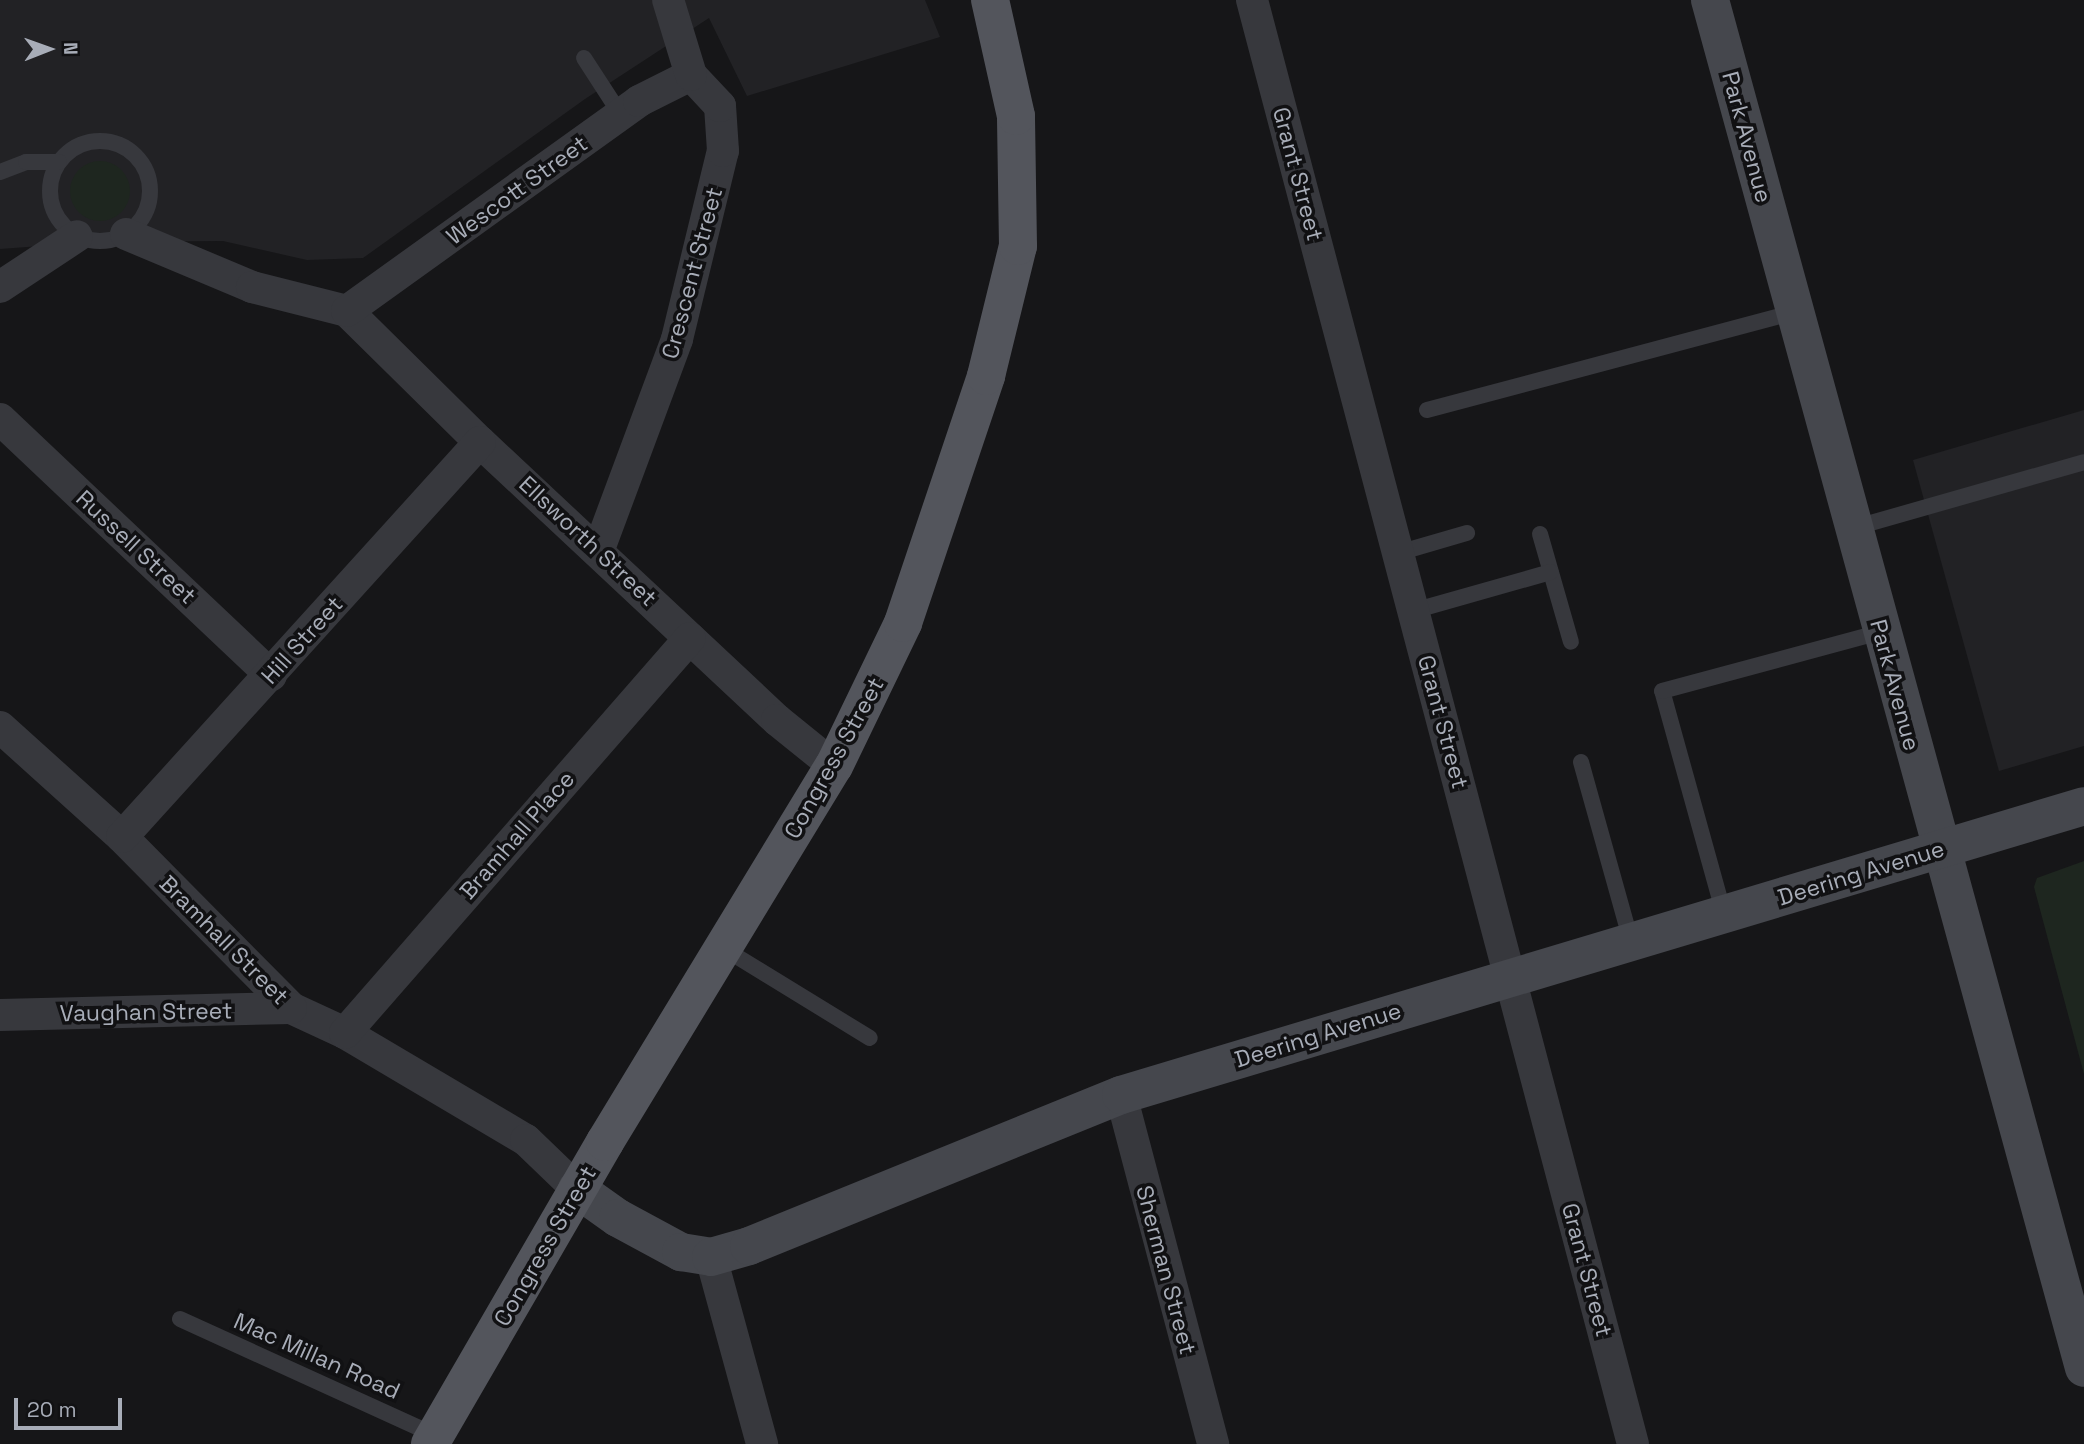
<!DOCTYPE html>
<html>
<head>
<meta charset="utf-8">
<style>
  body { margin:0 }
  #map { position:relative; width:2084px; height:1444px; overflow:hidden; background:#161618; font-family:"Space Grotesk",sans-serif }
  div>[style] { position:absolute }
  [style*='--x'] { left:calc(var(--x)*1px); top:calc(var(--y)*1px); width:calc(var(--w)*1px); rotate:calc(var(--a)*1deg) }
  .built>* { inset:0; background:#222225 }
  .green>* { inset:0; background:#1e261f }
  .round { border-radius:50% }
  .service>* { height:16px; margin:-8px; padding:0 8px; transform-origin:8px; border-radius:8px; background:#37383d }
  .service>.ring { margin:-8px; padding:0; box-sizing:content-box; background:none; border:16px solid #37383d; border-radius:50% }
  .minor>* { height:32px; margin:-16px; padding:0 16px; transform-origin:16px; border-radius:16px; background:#37383d }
  .secondary>* { height:38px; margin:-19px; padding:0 19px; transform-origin:19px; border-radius:19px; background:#45474d }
  .primary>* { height:38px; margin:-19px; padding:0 19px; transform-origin:19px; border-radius:19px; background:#53555c }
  span { translate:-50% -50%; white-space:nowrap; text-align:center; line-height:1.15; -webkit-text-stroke:7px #111113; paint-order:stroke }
  .street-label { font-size:23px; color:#a8adb8 }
  .north { position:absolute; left:14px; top:14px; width:70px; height:70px; -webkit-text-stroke:5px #111113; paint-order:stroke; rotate:89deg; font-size:19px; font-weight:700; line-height:28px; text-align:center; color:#a8adb8 }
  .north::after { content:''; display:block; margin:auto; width:24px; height:32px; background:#a8adb8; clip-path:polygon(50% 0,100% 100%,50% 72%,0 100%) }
  .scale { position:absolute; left:14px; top:1398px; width:108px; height:32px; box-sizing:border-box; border:4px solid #a8adb8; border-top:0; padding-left:9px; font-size:21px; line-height:24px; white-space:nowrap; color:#a8adb8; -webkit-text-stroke:5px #111113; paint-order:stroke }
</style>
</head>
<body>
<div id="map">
  <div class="built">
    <div style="clip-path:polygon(0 0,925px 0,940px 37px,747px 96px,709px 18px,585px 99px,363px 258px,307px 260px,223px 241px,94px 242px,0 249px)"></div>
    <div style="clip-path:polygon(2084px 410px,2084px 746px,1999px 771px,1913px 460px)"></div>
  </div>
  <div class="green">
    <div class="round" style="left:70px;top:161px;width:60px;height:60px"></div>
    <div style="clip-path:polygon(2084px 861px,2084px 1074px,2034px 887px,2037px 878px)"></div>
  </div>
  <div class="service">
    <div style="--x:584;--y:58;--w:68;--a:57"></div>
    <div class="ring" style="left:50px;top:141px;width:84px;height:84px"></div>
    <div style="--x:0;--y:172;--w:28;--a:-21"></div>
    <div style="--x:26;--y:162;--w:33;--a:0"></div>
    <div style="--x:1427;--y:410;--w:381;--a:-14.9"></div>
    <div style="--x:1853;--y:528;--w:240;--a:-15.9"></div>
    <div style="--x:1540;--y:534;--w:112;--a:74"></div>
    <div style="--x:1398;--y:553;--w:72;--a:-16.2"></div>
    <div style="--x:1413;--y:611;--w:143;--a:-15.8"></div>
    <div style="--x:1581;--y:762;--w:186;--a:74.4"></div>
    <div style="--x:1724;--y:914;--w:231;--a:-105.5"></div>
    <div style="--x:1662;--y:691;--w:227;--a:-15.1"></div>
    <div style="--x:723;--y:948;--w:172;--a:31.5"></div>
    <div style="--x:180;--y:1319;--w:280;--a:24.5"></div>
  </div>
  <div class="minor">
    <div style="--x:1252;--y:0;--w:1493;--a:75.22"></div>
    <div style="--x:126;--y:234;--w:137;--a:22.8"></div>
    <div style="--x:252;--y:287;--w:98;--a:14.2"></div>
    <div style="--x:0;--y:287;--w:92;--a:-33.5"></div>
    <div style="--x:347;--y:311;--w:187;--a:44.6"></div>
    <div style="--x:480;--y:442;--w:407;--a:43.1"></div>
    <div style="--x:777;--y:720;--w:73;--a:38.9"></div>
    <div style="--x:347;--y:311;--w:360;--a:-35.7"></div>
    <div style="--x:639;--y:101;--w:58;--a:-26.6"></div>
    <div style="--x:0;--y:419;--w:373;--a:43.4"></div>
    <div style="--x:599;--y:549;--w:224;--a:-69.6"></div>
    <div style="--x:677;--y:339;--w:194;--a:-76.3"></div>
    <div style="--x:723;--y:151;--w:45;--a:-93.8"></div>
    <div style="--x:720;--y:106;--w:42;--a:-133.1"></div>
    <div style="--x:691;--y:75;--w:78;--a:-107"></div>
    <div style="--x:0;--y:727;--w:164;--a:42"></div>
    <div style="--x:122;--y:837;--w:240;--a:45.3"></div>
    <div style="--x:291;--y:1008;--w:60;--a:24.8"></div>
    <div style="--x:345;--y:1033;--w:210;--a:30.6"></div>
    <div style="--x:526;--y:1140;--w:71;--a:43.9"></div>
    <div style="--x:122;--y:837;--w:533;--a:-47.81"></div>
    <div style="--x:0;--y:1015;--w:291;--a:-1.4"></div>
    <div style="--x:345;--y:1033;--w:524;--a:-48.87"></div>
    <div style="--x:1121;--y:1095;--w:361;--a:75.2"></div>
    <div style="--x:711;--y:1257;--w:194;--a:74.7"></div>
  </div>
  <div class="secondary">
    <div style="--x:1710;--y:0;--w:1418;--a:74.71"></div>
    <div style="--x:577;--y:1189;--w:50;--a:35.3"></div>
    <div style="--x:618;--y:1218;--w:72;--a:28.4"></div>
    <div style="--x:681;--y:1252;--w:30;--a:9"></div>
    <div style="--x:711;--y:1257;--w:40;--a:-16"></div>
    <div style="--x:749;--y:1246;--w:401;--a:-22.1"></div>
    <div style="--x:1121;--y:1095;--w:1005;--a:-16.7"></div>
  </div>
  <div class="primary">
    <div style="--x:430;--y:1444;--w:349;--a:-59.9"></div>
    <div style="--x:605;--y:1142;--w:440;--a:-58.7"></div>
    <div style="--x:834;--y:766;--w:159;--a:-64.2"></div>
    <div style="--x:903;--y:623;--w:261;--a:-71.4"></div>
    <div style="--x:986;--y:376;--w:134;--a:-76.2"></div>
    <div style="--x:1018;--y:246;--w:130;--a:-90.9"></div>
    <div style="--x:1016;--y:116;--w:119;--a:-102.6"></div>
  </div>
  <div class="street-label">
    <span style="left:1747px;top:137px;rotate:75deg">Park Avenue</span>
    <span style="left:1298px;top:174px;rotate:75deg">Grant Street</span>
    <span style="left:517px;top:190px;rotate:-36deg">Wescott Street</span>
    <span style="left:692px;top:273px;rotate:-75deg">Crescent Street</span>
    <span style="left:588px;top:541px;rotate:43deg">Ellsworth Street</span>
    <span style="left:136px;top:547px;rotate:43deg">Russell Street</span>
    <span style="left:302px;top:640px;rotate:-48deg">Hill Street</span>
    <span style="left:1895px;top:685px;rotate:75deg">Park Avenue</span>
    <span style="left:1443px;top:722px;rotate:75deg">Grant Street</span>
    <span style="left:834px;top:758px;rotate:-61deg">Congress Street</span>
    <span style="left:517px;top:835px;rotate:-49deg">Bramhall Place</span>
    <span style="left:1861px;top:873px;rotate:-17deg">Deering Avenue</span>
    <span style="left:224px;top:940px;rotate:45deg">Bramhall Street</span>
    <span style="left:146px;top:1012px;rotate:-1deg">Vaughan Street</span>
    <span style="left:1318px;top:1035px;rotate:-17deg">Deering Avenue</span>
    <span style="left:545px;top:1246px;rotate:-60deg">Congress Street</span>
    <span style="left:1166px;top:1270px;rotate:75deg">Sherman Street</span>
    <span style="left:1587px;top:1270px;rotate:75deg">Grant Street</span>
    <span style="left:317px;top:1356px;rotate:24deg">Mac Millan Road</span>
  </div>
  <div class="north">N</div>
  <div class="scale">20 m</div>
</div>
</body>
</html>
